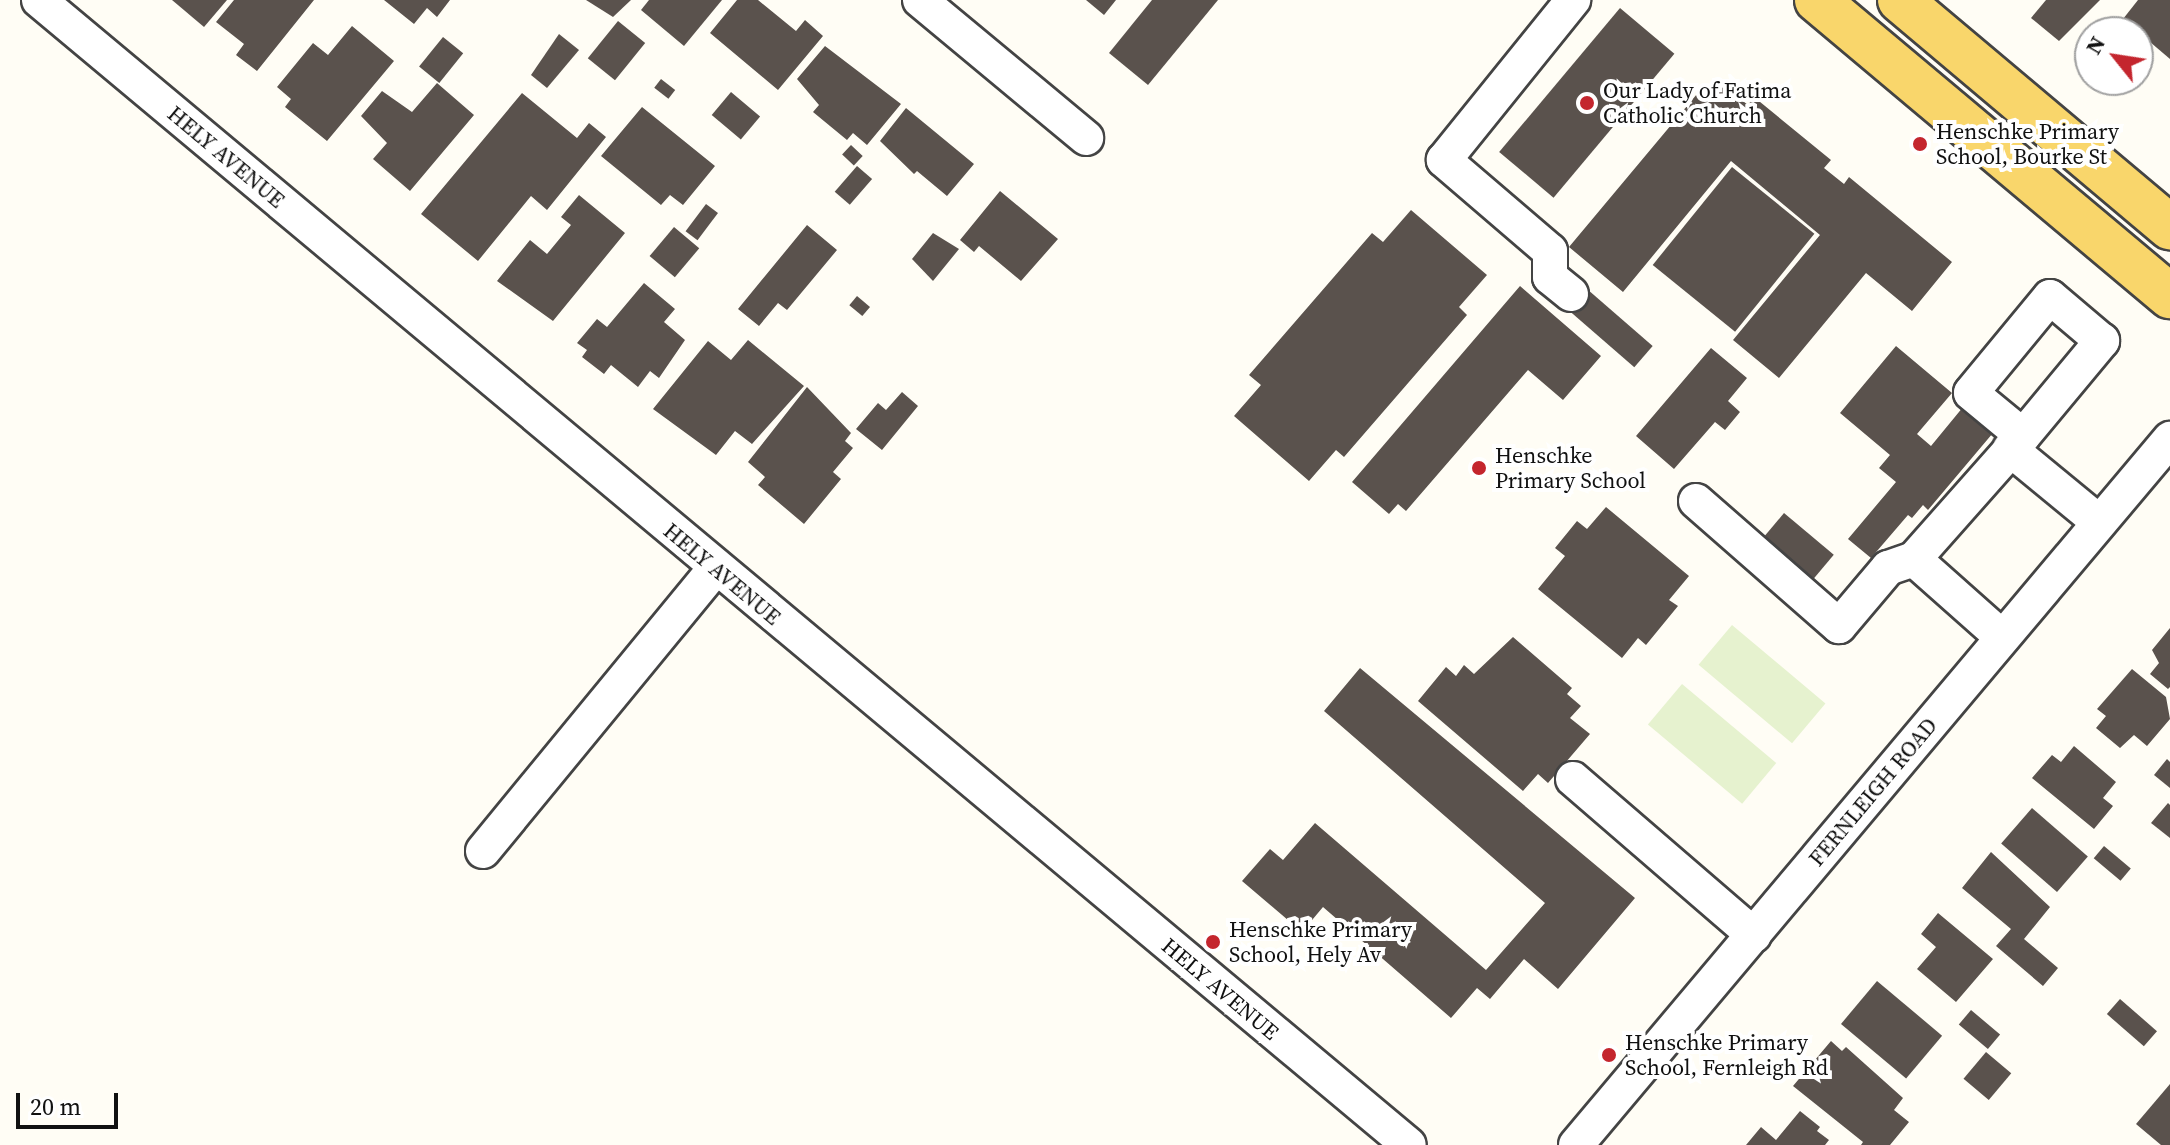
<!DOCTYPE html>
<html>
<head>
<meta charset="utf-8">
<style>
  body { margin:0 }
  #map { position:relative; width:2170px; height:1145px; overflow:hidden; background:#fffdf5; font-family:"Source Serif 4",serif }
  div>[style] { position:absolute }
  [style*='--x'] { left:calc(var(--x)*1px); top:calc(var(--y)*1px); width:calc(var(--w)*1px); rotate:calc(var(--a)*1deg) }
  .pitch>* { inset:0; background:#e6f2cf; transform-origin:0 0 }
  .building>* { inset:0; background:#5a524d; transform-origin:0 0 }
  .roads { filter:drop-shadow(2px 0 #444) drop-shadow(-2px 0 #444) drop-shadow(0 2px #444) drop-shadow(0 -2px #444) }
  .minor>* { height:34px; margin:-17px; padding:0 17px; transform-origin:17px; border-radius:17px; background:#fff }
  .major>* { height:44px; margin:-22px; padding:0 22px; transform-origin:22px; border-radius:22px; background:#f9d66b }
  .dots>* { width:22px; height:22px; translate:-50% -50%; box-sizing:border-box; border:4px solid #fff; border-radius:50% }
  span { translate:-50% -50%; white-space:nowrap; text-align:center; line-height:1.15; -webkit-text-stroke:8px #fff; paint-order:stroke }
  .poi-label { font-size:22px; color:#111 }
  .left { translate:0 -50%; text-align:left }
  .street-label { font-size:22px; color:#111 }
  .north { position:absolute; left:2074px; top:16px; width:80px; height:80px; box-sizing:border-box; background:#fff; border:2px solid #a0a0a0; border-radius:50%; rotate:300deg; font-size:22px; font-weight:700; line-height:32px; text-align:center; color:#111 }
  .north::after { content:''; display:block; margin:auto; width:28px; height:36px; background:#c4262e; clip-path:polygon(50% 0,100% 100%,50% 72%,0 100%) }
  .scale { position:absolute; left:16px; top:1093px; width:102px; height:36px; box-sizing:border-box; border:4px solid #111; border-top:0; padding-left:10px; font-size:24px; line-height:28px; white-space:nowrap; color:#111; -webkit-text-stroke:6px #fff; paint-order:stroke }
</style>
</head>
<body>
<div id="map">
  <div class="pitch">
    <div style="left:1732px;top:625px;width:122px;height:52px;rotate:40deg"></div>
    <div style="left:1682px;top:684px;width:123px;height:53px;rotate:40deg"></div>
  </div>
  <div class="building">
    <div style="clip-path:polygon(172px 0,227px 0,204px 27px)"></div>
    <div style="clip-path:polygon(234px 0,314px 0,257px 71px,236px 55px,244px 44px,216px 22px)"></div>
    <div style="clip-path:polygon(384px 0,450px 0,437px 17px,427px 8px,414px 24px)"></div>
    <div style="clip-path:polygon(586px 0,631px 0,613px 17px)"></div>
    <div style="clip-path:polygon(649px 0,722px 0,684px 46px,641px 10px)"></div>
    <div style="clip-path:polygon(737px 0,758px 0,796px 31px,805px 20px,823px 36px,778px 90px,710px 33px)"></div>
    <div style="clip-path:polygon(1086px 0,1116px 0,1104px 15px)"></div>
    <div style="clip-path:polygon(1152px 0,1218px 0,1148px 85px,1109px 53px)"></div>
    <div style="clip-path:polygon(2046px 0,2100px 0,2059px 41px,2031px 18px)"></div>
    <div style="clip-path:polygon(2138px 0,2170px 0,2170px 59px,2123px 19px)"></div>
    <div style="left:1620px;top:8px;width:71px;height:188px;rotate:40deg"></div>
    <div style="left:618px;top:21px;width:35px;height:48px;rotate:39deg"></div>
    <div style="clip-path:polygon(352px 26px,394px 61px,327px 141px,285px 107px,291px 99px,277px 87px,313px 43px,328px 55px)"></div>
    <div style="clip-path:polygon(559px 34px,579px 50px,547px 88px,531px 75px)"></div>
    <div style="left:443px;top:37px;width:26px;height:38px;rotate:39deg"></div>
    <div style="clip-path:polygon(825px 46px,901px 104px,867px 145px,853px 133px,847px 140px,813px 112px,819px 105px,797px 79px)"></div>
    <div style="left:661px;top:79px;width:18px;height:11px;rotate:38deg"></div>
    <div style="clip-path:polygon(437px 83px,474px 115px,410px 191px,373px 159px,387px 143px,361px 116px,382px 91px,412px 112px)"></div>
    <div style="clip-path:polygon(1721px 84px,1748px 105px,1754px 97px,1831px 160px,1824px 168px,1844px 184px,1849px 177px,1952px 262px,1912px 311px,1866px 273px,1779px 378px,1733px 340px,1820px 235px,1731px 161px,1623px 292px,1569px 247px,1697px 94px,1707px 101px)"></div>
    <div style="left:731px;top:92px;width:38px;height:30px;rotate:40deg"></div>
    <div style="clip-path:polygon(522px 93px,577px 138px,589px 123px,606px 137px,547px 210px,531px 196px,478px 261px,421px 214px)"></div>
    <div style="clip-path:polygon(642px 107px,715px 166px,683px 205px,670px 195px,661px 205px,601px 156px)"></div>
    <div style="clip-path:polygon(906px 108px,974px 164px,947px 196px,917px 171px,914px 174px,880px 141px)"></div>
    <div style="left:851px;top:145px;width:16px;height:13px;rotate:43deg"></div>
    <div style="left:857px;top:166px;width:20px;height:34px;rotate:41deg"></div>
    <div style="left:1732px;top:167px;width:106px;height:126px;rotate:39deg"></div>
    <div style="clip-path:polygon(1000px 191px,1058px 239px,1021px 281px,979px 246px,974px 252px,960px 240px)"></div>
    <div style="clip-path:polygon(579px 195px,625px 233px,553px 321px,497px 281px,530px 240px,547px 254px,571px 225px,561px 217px)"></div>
    <div style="left:706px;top:204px;width:15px;height:34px;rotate:37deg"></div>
    <div style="clip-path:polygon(1411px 210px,1487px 275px,1459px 307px,1467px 315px,1344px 457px,1336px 450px,1309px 481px,1234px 416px,1261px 385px,1249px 375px,1372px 233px,1383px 242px)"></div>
    <div style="clip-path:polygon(807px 225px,837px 250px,787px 310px,778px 303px,759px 326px,738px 309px)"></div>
    <div style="left:674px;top:227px;width:33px;height:38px;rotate:40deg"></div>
    <div style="clip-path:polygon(933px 233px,959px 249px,933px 281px,912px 259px)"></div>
    <div style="clip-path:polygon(644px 283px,675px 309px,664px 322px,685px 340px,659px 378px,650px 371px,638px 387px,611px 365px,604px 374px,582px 357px,587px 350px,577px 343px,597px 319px,607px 327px)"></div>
    <div style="clip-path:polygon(1520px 286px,1601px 356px,1563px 400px,1528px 370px,1406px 511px,1398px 504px,1389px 514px,1352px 482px)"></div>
    <div style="left:1587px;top:289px;width:87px;height:28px;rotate:41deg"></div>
    <div style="left:857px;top:296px;width:17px;height:12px;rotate:40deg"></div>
    <div style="clip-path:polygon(748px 340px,804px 386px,752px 444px,735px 431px,716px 455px,653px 409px,708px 341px,731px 360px)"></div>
    <div style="clip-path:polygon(1896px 346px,1952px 393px,1917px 434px,1931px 446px,1968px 401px,1998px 427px,1928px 510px,1923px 505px,1912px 518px,1908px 515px,1871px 558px,1848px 539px,1896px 482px,1879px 468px,1890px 455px,1840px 413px)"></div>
    <div style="clip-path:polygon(1711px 348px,1747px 378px,1728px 401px,1740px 412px,1725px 430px,1715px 422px,1674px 469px,1636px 436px)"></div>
    <div style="clip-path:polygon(807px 387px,851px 433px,845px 441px,853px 448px,833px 472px,841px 479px,804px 524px,758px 485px,765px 477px,748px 462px)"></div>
    <div style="clip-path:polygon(902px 392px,918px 406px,882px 450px,856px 429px,878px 403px,886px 410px)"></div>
    <div style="clip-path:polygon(1606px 507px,1689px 576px,1669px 600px,1678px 606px,1646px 645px,1638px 638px,1622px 658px,1538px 589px,1565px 556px,1555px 548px,1577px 521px,1587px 529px)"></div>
    <div style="left:1784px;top:513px;width:65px;height:34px;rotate:40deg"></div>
    <div style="clip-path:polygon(2170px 628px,2170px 687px,2168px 689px,2150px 674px,2159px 663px,2152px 650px)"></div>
    <div style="clip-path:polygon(1513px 637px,1572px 688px,1567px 694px,1581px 706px,1570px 718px,1590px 734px,1548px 783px,1538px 774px,1523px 791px,1418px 701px,1446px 667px,1456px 676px,1464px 665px,1474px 674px)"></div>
    <div style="clip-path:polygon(1360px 668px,1635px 898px,1558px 989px,1524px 959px,1490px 999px,1477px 988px,1451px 1018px,1323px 907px,1302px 932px,1242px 881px,1270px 849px,1283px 860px,1315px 823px,1486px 970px,1545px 903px,1324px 711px)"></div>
    <div style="clip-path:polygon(2132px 669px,2166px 697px,2170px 719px,2147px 746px,2134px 735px,2120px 748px,2096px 728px,2106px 716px,2097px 709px)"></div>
    <div style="clip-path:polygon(2074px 746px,2116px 782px,2103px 798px,2113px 806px,2094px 829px,2032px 778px,2052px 755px,2061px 762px)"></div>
    <div style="clip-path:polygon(2167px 759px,2170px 762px,2170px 788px,2154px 775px)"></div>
    <div style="clip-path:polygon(2168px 803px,2170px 805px,2170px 838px,2151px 823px)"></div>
    <div style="left:2032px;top:808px;width:74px;height:47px;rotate:41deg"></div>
    <div style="left:2104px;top:846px;width:35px;height:16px;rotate:40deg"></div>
    <div style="clip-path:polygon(1991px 852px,2050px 907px,2024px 939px,2058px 968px,2043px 986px,1996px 946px,2011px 929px,1962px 888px)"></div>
    <div style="clip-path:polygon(1938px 913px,1993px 959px,1956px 1002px,1917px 969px,1936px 947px,1921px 934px)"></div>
    <div style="left:1877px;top:981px;width:85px;height:56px;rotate:40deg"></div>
    <div style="left:2120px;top:999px;width:49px;height:20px;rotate:41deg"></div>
    <div style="left:1971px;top:1010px;width:38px;height:19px;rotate:40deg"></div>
    <div style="clip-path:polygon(1831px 1041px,1842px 1051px,1846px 1047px,1903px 1098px,1894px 1110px,1909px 1122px,1890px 1145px,1861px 1145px,1863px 1142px,1793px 1086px)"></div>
    <div style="left:1986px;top:1052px;width:33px;height:35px;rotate:40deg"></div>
    <div style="clip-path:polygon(2170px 1084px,2170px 1145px,2161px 1145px,2136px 1124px)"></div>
    <div style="clip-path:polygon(1800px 1111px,1820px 1127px,1817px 1131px,1829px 1140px,1825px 1145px,1746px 1145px,1761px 1127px,1776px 1140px)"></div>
  </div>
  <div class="roads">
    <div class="minor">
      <div style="--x:39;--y:0;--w:1785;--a:39.89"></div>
      <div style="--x:920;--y:0;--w:216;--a:39.7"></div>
      <div style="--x:1571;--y:294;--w:27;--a:-141"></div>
      <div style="--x:1550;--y:277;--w:26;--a:-90"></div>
      <div style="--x:1550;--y:251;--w:140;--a:-139.4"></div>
      <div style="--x:1444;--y:160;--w:206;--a:-51.1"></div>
      <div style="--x:2010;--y:449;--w:115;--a:39.4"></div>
      <div style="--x:1696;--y:501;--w:190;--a:41.2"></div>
      <div style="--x:1839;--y:626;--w:76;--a:-49.8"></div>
      <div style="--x:1888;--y:568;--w:28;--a:-19"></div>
      <div style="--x:1914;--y:559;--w:164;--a:-48.5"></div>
      <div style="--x:2023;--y:436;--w:124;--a:-50.3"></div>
      <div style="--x:2102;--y:341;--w:68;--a:-139.8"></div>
      <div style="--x:2050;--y:297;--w:124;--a:129.5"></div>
      <div style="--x:1971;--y:393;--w:67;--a:39.6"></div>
      <div style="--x:1914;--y:559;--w:118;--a:41.6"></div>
      <div style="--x:1573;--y:779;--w:239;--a:40.8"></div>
      <div style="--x:483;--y:851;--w:365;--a:-50.6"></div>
      <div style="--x:1576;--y:1145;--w:923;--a:-49.92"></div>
    </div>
    <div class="major">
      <div style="--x:1817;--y:0;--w:461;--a:40"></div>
      <div style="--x:1900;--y:0;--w:353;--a:40.1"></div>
    </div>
  </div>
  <div class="dots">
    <div style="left:1587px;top:103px;background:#c4262e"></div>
    <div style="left:1920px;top:144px;background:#c4262e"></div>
    <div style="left:1479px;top:468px;background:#c4262e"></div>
    <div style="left:1213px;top:942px;background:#c4262e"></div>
    <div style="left:1609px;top:1055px;background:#c4262e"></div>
  </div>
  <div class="poi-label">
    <span class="left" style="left:1603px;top:103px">Our Lady of Fatima<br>Catholic Church</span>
    <span class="left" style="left:1936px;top:144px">Henschke Primary<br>School, Bourke St</span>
    <span class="left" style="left:1495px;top:468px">Henschke<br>Primary School</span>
    <span class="left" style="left:1229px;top:942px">Henschke Primary<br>School, Hely Av</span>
    <span class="left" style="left:1625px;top:1055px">Henschke Primary<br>School, Fernleigh Rd</span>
  </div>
  <div class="street-label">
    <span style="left:226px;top:157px;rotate:40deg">HELY AVENUE</span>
    <span style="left:722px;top:574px;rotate:40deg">HELY AVENUE</span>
    <span style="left:1873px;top:792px;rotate:-50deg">FERNLEIGH ROAD</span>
    <span style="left:1220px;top:989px;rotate:40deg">HELY AVENUE</span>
  </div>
  <div class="north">N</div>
  <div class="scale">20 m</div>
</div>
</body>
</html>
